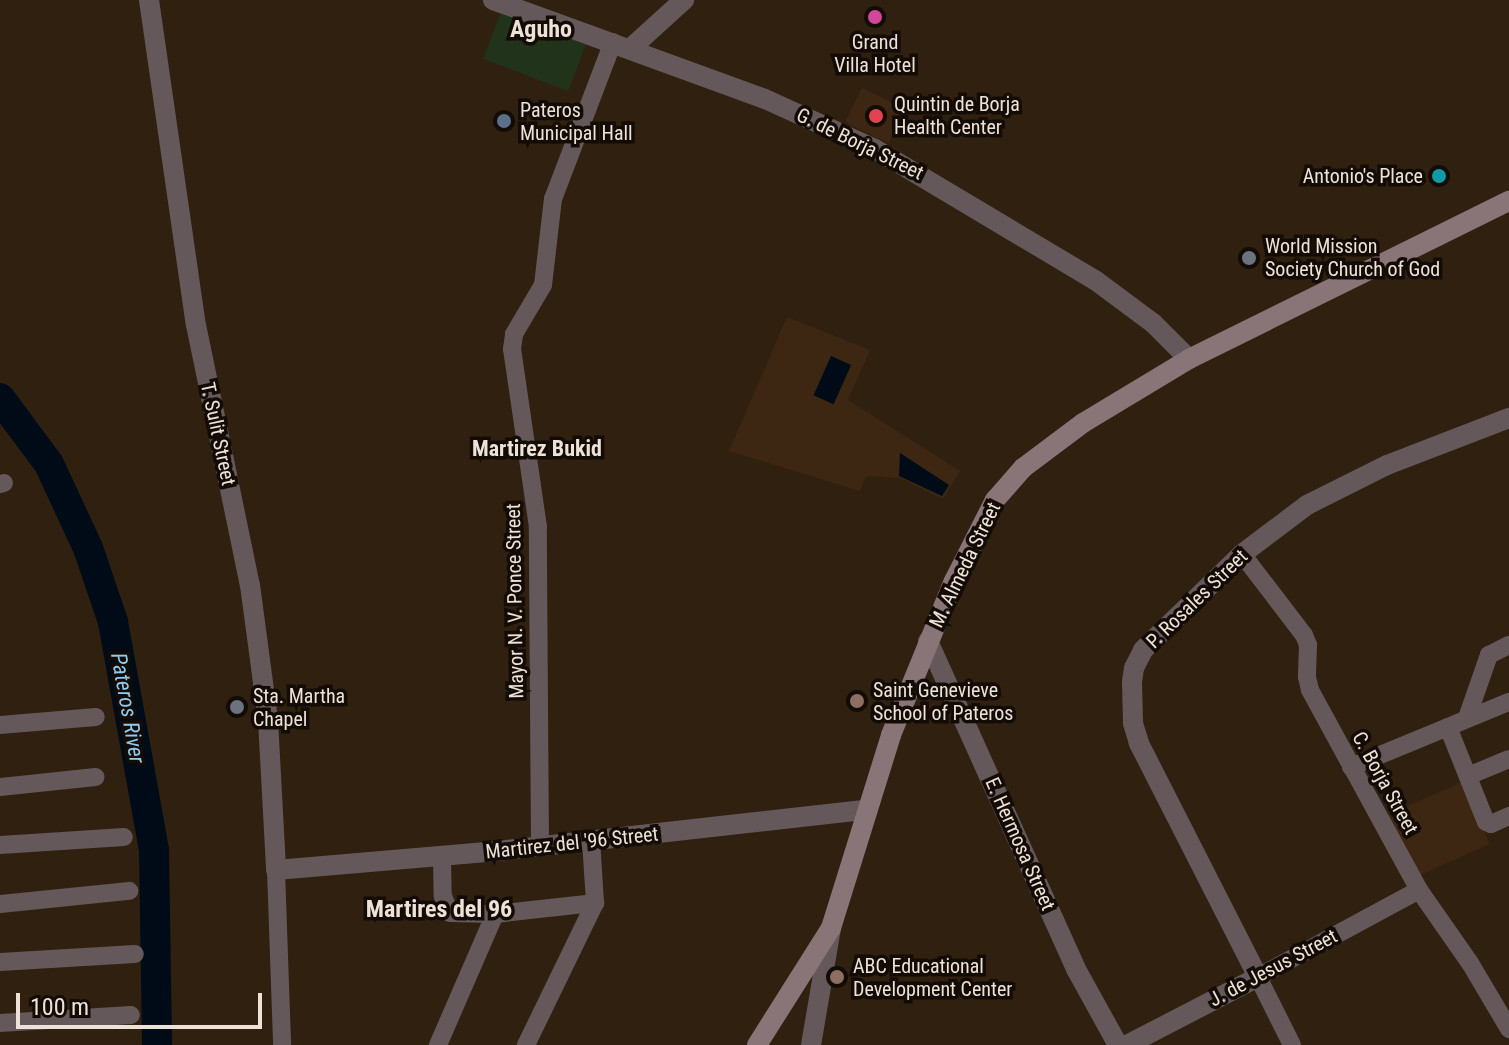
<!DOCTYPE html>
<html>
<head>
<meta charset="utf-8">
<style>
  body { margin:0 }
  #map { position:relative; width:1509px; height:1045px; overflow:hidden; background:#302010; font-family:"Roboto Condensed",sans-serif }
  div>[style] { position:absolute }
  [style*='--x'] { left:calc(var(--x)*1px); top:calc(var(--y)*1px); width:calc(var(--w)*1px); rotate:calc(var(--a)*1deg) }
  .built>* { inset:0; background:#3d2712; transform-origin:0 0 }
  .green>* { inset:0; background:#21331a; transform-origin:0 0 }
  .water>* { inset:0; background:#000b18; transform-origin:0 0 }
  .river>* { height:30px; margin:-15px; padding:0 15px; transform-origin:15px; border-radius:15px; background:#000b18 }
  .minor>* { height:18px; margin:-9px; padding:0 9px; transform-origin:9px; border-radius:9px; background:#65585a }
  .tertiary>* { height:20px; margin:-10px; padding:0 10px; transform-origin:10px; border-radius:10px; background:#65585a }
  .secondary>* { height:20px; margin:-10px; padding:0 10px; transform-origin:10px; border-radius:10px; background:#897578 }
  .dots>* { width:22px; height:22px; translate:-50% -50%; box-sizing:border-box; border:4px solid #130b05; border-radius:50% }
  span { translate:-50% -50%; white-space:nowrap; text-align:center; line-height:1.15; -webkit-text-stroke:7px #130b05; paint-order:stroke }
  .poi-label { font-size:20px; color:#eee2d8 }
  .left { translate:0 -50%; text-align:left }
  .right { translate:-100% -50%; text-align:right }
  .street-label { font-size:20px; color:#eee2d8 }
  .neighbourhood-label { font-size:22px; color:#eee2d8; font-weight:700 }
  .water-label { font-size:22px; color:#91caf1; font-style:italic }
  .quarter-label { font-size:24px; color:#eee2d8; font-weight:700 }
  .scale { position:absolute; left:16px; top:993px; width:246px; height:36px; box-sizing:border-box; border:4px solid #eee2d8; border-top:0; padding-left:10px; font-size:24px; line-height:28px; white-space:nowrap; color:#eee2d8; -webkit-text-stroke:6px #130b05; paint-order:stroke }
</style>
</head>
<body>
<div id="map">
  <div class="built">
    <div style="left:862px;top:88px;width:48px;height:38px;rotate:26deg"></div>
    <div style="clip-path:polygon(787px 317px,870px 350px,848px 400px,960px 471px,943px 499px,900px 478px,866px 476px,860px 491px,729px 451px)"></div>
    <div style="left:1462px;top:782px;width:68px;height:86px;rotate:66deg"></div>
  </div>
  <div class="green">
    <div style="left:501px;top:12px;width:91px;height:50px;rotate:21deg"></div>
  </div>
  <div class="water">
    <div style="left:831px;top:356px;width:22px;height:43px;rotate:24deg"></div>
    <div style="clip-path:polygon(900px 453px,949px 485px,942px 496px,899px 476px)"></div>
  </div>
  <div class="river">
    <div style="--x:0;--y:398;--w:82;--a:53.4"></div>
    <div style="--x:49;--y:464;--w:93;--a:65.1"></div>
    <div style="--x:88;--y:548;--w:78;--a:71.3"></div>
    <div style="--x:113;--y:622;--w:232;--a:79.8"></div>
    <div style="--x:154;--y:850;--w:195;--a:89.1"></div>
  </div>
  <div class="minor">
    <div style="--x:0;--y:484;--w:4;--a:-14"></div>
    <div style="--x:1242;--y:554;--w:102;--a:52.6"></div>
    <div style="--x:1304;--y:635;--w:11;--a:68"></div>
    <div style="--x:1308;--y:645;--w:32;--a:92"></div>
    <div style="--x:1307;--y:677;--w:13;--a:77"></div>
    <div style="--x:1310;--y:690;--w:228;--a:61.4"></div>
    <div style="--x:1419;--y:890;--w:89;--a:55.1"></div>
    <div style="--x:1470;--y:963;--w:77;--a:59.4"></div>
    <div style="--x:1467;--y:718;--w:67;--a:-70.8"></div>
    <div style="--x:1489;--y:655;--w:22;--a:-27"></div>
    <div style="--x:0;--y:725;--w:96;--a:-4.8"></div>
    <div style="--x:1448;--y:727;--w:102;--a:68.2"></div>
    <div style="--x:1486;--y:822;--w:5;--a:22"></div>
    <div style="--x:1491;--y:824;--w:20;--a:-24"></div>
    <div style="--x:1351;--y:767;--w:171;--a:-22.4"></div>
    <div style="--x:1468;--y:776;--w:44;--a:-22.5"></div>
    <div style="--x:0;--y:787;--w:96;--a:-6"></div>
    <div style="--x:0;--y:845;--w:124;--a:-3.7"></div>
    <div style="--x:540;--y:847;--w:320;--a:-90.4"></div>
    <div style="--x:538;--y:527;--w:180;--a:-98.3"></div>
    <div style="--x:512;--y:349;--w:15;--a:-82"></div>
    <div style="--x:514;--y:334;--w:57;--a:-59.4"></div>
    <div style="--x:543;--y:285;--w:87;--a:-83.4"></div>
    <div style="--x:553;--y:199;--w:168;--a:-69.1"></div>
    <div style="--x:442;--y:857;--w:39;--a:89"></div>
    <div style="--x:443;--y:896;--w:18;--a:68"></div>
    <div style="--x:450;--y:913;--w:45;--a:1.3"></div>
    <div style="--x:276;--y:870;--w:175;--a:88"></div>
    <div style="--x:0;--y:904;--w:130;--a:-5.8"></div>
    <div style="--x:0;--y:962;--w:135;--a:-3.4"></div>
    <div style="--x:0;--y:1023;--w:131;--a:-3.5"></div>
    <div style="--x:438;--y:1045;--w:143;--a:-66.5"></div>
    <div style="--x:495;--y:914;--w:101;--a:-6.3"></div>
    <div style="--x:526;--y:1045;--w:158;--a:-64.1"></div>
    <div style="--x:595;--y:903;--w:63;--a:-93.6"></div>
    <div style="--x:1292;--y:1045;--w:76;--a:-116.6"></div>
    <div style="--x:1258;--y:977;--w:183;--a:-28.4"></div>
  </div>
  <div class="tertiary">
    <div style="--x:149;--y:0;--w:328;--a:81.8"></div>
    <div style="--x:196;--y:325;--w:266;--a:78.3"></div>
    <div style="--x:250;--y:585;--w:136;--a:82.4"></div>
    <div style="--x:268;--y:720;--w:150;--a:86.9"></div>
    <div style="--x:276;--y:870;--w:223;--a:-4.9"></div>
    <div style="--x:498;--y:851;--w:370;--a:-6.4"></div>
    <div style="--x:493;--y:0;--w:289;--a:20"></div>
    <div style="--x:765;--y:99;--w:121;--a:24.4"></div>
    <div style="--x:875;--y:149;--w:256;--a:30.8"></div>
    <div style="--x:1095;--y:280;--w:72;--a:36.6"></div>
    <div style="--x:1153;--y:323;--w:51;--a:45"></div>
    <div style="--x:631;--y:48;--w:72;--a:-42.2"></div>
    <div style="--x:928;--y:641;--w:360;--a:65.7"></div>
    <div style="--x:1076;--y:969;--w:87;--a:61.1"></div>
    <div style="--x:811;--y:1045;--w:119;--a:-80.3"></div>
    <div style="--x:1127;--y:1045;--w:148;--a:-27.4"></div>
    <div style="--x:1258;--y:977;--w:263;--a:-117"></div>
    <div style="--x:1139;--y:743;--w:21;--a:-107"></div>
    <div style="--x:1133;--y:723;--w:41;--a:-91.4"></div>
    <div style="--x:1132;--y:682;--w:14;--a:-82"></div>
    <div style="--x:1134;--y:668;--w:20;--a:-63"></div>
    <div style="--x:1143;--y:650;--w:138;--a:-44.1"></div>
    <div style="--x:1242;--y:554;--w:81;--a:-37"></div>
    <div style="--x:1307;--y:505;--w:89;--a:-26.6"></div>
    <div style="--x:1387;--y:465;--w:131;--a:-21.1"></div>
  </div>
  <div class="secondary">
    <div style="--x:757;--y:1045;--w:138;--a:-57.7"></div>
    <div style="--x:831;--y:928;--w:202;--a:-72.7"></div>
    <div style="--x:891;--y:735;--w:166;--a:-67.8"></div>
    <div style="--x:954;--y:581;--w:91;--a:-63.2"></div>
    <div style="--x:995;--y:500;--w:43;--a:-48.8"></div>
    <div style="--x:1023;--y:468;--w:75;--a:-36.9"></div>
    <div style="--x:1083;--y:423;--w:124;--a:-31.1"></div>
    <div style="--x:1189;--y:359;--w:357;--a:-26.3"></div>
  </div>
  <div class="dots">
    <div style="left:875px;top:17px;background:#d1479c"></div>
    <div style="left:876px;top:116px;background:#e0444e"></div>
    <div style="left:504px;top:121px;background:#5c6f8a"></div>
    <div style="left:1439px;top:176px;background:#0f9aa8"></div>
    <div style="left:1249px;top:258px;background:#6b7280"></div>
    <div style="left:857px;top:701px;background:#8d6e63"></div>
    <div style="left:237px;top:707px;background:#6b7280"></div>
    <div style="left:837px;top:977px;background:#8d6e63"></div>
  </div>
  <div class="poi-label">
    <span style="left:875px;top:54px">Grand<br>Villa Hotel</span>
    <span class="left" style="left:894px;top:116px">Quintin de Borja<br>Health Center</span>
    <span class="left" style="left:520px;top:122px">Pateros<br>Municipal Hall</span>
    <span class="right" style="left:1423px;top:176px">Antonio's Place</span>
    <span class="left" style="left:1265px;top:258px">World Mission<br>Society Church of God</span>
    <span class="left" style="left:873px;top:702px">Saint Genevieve<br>School of Pateros</span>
    <span class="left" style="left:253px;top:708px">Sta. Martha<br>Chapel</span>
    <span class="left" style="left:853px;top:978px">ABC Educational<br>Development Center</span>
  </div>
  <div class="street-label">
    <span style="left:860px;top:144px;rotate:26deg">G. de Borja Street</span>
    <span style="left:218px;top:434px;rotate:78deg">T. Sulit Street</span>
    <span style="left:965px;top:565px;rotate:-64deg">M. Almeda Street</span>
    <span style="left:1197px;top:599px;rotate:-44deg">P. Rosales Street</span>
    <span style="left:515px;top:601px;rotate:-91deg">Mayor N. V. Ponce Street</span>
    <span style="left:1385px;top:783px;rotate:61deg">C. Borja Street</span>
    <span style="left:572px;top:843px;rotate:-6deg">Martirez del '96 Street</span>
    <span style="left:1020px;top:844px;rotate:66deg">E. Hermosa Street</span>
    <span style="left:1273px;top:968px;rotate:-28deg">J. de Jesus Street</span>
  </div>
  <div class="neighbourhood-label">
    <span style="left:537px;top:449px">Martirez Bukid</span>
  </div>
  <div class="water-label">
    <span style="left:128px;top:708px;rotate:80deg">Pateros River</span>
  </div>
  <div class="quarter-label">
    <span style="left:541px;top:30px">Aguho</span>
    <span style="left:439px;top:910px">Martires del 96</span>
  </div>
  <div class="scale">100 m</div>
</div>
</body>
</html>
